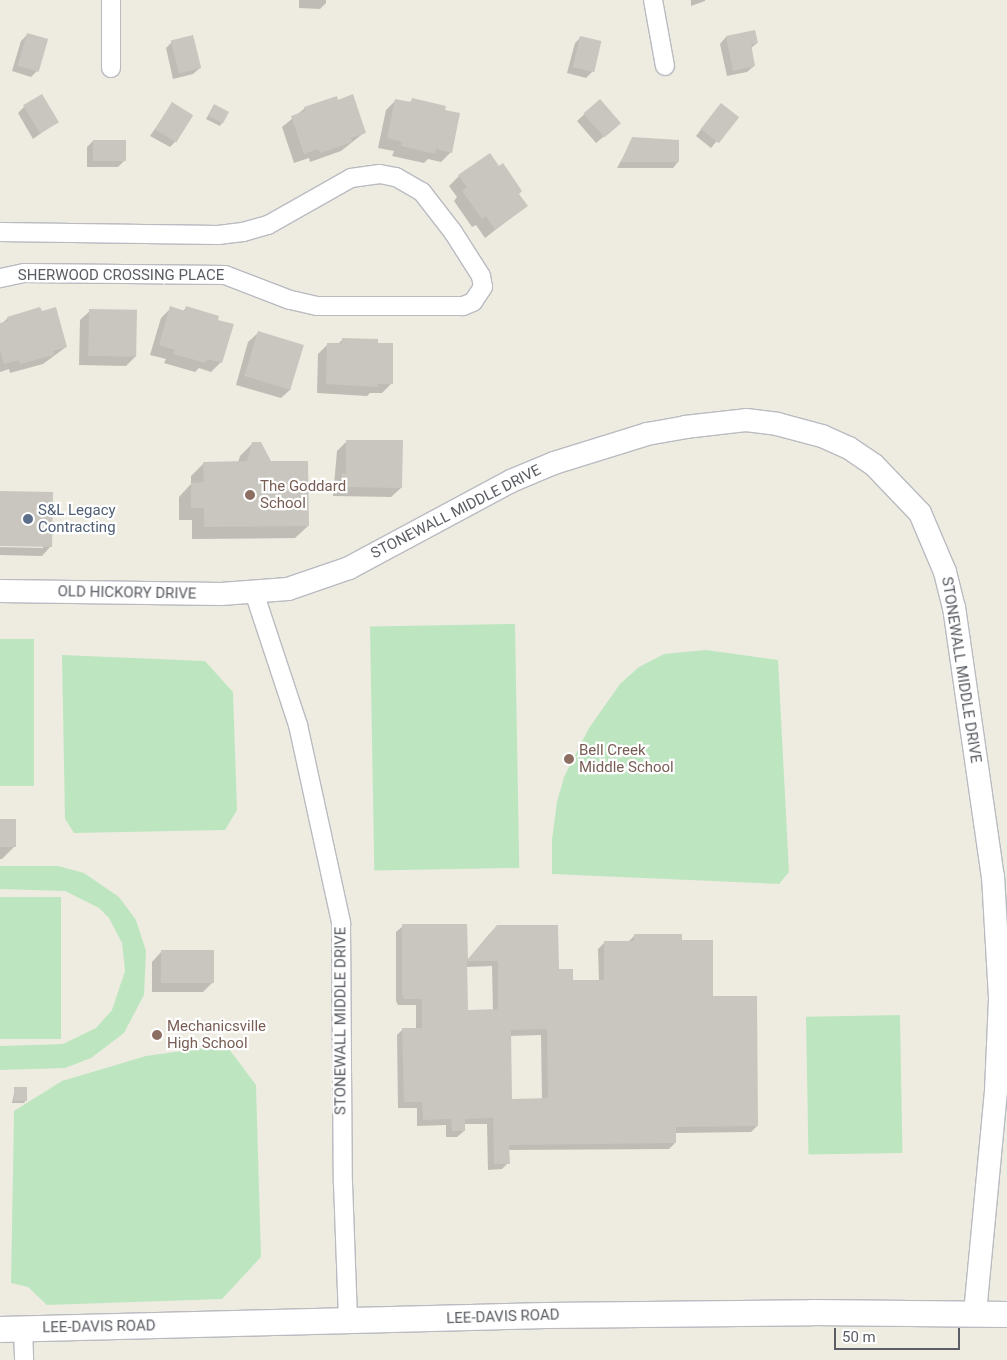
<!DOCTYPE html>
<html>
<head>
<meta charset="utf-8">
<style>
  body { margin:0 }
  #map { position:relative; width:1007px; height:1360px; overflow:hidden; background:#eeece1; font-family:Roboto,sans-serif }
  div>[style] { position:absolute }
  [style*='--x'] { left:calc(var(--x)*1px); top:calc(var(--y)*1px); width:calc(var(--w)*1px); rotate:calc(var(--a)*1deg) }
  .green>* { inset:0; background:#bde6c0; transform-origin:0 0 }
  .shadow>* { inset:0; background:#0003 }
  .building>* { inset:0; background:#c8c6bf; transform-origin:0 0 }
  .roads { filter:drop-shadow(1px 0 #b9bbc1) drop-shadow(-1px 0 #b9bbc1) drop-shadow(0 1px #b9bbc1) drop-shadow(0 -1px #b9bbc1) }
  .minor>* { height:18px; margin:-9px; padding:0 9px; transform-origin:9px; border-radius:9px; background:#fff }
  .tertiary>* { height:22px; margin:-11px; padding:0 11px; transform-origin:11px; border-radius:11px; background:#fff }
  .secondary>* { height:25px; margin:-12.5px; padding:0 12.5px; transform-origin:12.5px; border-radius:12.5px; background:#fff }
  .dots>* { width:14px; height:14px; translate:-50% -50%; box-sizing:border-box; border:2px solid #fff; border-radius:50% }
  span { translate:-50% -50%; white-space:nowrap; text-align:center; line-height:1.15; -webkit-text-stroke:4.5px #fff; paint-order:stroke }
  .street-label { font-size:15px; color:#5a5d63 }
  .education-label { font-size:15px; color:#785e54 }
  .left { translate:0 -50%; text-align:left }
  .service-label { font-size:15px; color:#4e5e75 }
  .scale { position:absolute; left:834px; top:1328px; width:126px; height:22px; box-sizing:border-box; border:2px solid #5a5d63; border-top:0; padding-left:6px; font-size:15px; line-height:18px; white-space:nowrap; color:#5a5d63; -webkit-text-stroke:4px #fff; paint-order:stroke }
</style>
</head>
<body>
<div id="map">
  <div class="green">
    <div style="left:515px;top:624px;width:244px;height:145px;rotate:89deg"></div>
    <div style="left:0;top:639px;width:34px;height:147px"></div>
    <div style="clip-path:polygon(706px 650px,778px 660px,789px 872px,779px 884px,552px 874px,552px 840px,557px 802px,564px 777px,589px 728px,620px 684px,639px 667px,664px 654px)"></div>
    <div style="clip-path:polygon(62px 655px,205px 661px,233px 692px,237px 810px,225px 830px,74px 833px,65px 819px)"></div>
    <div style="clip-path:polygon(0 866px,58px 866px,84px 873px,119px 897px,136px 920px,146px 951px,144px 995px,124px 1033px,91px 1058px,65px 1068px,0 1070px,0 1046px,63px 1044px,96px 1028px,112px 1010px,125px 971px,122px 943px,109px 918px,99px 908px,65px 891px,0 889px)"></div>
    <div style="left:0;top:897px;width:61px;height:142px"></div>
    <div style="left:900px;top:1015px;width:138px;height:94px;rotate:89deg"></div>
    <div style="clip-path:polygon(226px 1045px,256px 1085px,261px 1257px,222px 1299px,47px 1305px,28px 1287px,11px 1283px,14px 1111px,62px 1081px,146px 1056px)"></div>
  </div>
  <div class="shadow">
    <div style="clip-path:polygon(299px 0,326px 0,326px 3px,320px 9px,299px 8px)"></div>
    <div style="clip-path:polygon(691px 0,705px 0,705px 1px,691px 6px)"></div>
    <div style="clip-path:polygon(27px 35px,46px 40px,37px 71px,31px 77px,12px 71px,21px 41px)"></div>
    <div style="clip-path:polygon(581px 37px,592px 72px,586px 78px,567px 73px,575px 43px)"></div>
    <div style="clip-path:polygon(726px 37px,757px 43px,750px 49px,754px 66px,747px 72px,727px 76px,720px 44px)"></div>
    <div style="clip-path:polygon(172px 42px,200px 68px,193px 74px,173px 79px,166px 48px)"></div>
    <div style="clip-path:polygon(396px 100px,409px 103px,412px 100px,451px 152px,441px 162px,428px 159px,424px 163px,392px 156px,394px 151px,378px 148px,386px 110px)"></div>
    <div style="clip-path:polygon(600px 100px,613px 129px,596px 143px,577px 121px)"></div>
    <div style="clip-path:polygon(337px 101px,365px 132px,341px 151px,310px 162px,309px 158px,294px 163px,282px 127px,305px 108px)"></div>
    <div style="clip-path:polygon(172px 104px,176px 141px,170px 147px,150px 136px)"></div>
    <div style="clip-path:polygon(214px 106px,222px 123px,220px 126px,206px 119px)"></div>
    <div style="clip-path:polygon(24px 107px,57px 122px,33px 139px,18px 113px)"></div>
    <div style="clip-path:polygon(715px 111px,737px 117px,711px 148px,696px 136px)"></div>
    <div style="clip-path:polygon(633px 139px,678px 162px,673px 168px,617px 168px)"></div>
    <div style="clip-path:polygon(93px 141px,124px 161px,118px 167px,87px 167px,87px 147px)"></div>
    <div style="clip-path:polygon(459px 176px,518px 194px,526px 206px,485px 238px,476px 225px,472px 227px,454px 201px,457px 197px,449px 186px)"></div>
    <div style="clip-path:polygon(171px 308px,183px 311px,186px 308px,217px 321px,221px 362px,211px 372px,199px 368px,195px 372px,164px 363px,166px 359px,150px 355px,161px 318px)"></div>
    <div style="clip-path:polygon(90px 311px,136px 356px,126px 366px,79px 365px,80px 320px)"></div>
    <div style="clip-path:polygon(8px 318px,66px 347px,43px 364px,10px 373px,9px 369px,0 372px,0 325px)"></div>
    <div style="clip-path:polygon(258px 333px,291px 389px,281px 398px,236px 385px,248px 342px)"></div>
    <div style="clip-path:polygon(343px 339px,391px 384px,382px 393px,370px 393px,367px 396px,317px 393px,318px 354px,328px 344px,337px 345px)"></div>
    <div style="clip-path:polygon(347px 441px,401px 488px,391px 497px,333px 496px,337px 451px)"></div>
    <div style="clip-path:polygon(252px 444px,308px 526px,295px 538px,192px 539px,192px 520px,179px 520px,179px 497px,191px 484px,191px 476px,204px 463px,238px 463px,240px 456px)"></div>
    <div style="clip-path:polygon(0 493px,51px 546px,42px 556px,0 555px,0 547px,43px 548px,43px 545px,0 545px)"></div>
    <div style="clip-path:polygon(0 820px,15px 846px,2px 859px,0 859px)"></div>
    <div style="clip-path:polygon(evenodd,466px 925px,467px 961px,490px 933px,572px 981px,599px 981px,598px 949px,605px 942px,628px 942px,635px 935px,681px 941px,712px 998px,757px 1126px,751px 1132px,675px 1133px,675px 1143px,669px 1149px,508px 1150px,508px 1163px,502px 1169px,488px 1170px,487px 1124px,463px 1124px,464px 1131px,457px 1137px,446px 1137px,446px 1125px,417px 1126px,417px 1108px,398px 1108px,397px 1035px,403px 1029px,416px 1029px,416px 1005px,398px 1005px,396px 1001px,396px 932px,403px 926px,466px 925px,492px 966px,493px 1011px,467px 1011px,466px 967px,492px 966px,466px 925px,541px 1035px,542px 1099px,511px 1100px,510px 1036px,541px 1035px)"></div>
    <div style="clip-path:polygon(161px 952px,213px 982px,203px 992px,152px 992px,152px 962px)"></div>
    <div style="clip-path:polygon(15px 1089px,26px 1100px,24px 1103px,12px 1103px)"></div>
  </div>
  <div class="building">
    <div style="clip-path:polygon(755px 30px,758px 43px,751px 44px,755px 66px,733px 71px,726px 36px)"></div>
    <div style="left:27px;top:33px;width:22px;height:34px;rotate:16deg"></div>
    <div style="left:193px;top:35px;width:34px;height:23px;rotate:76deg"></div>
    <div style="left:580px;top:36px;width:22px;height:32px;rotate:13deg"></div>
    <div style="left:42px;top:94px;width:33px;height:22px;rotate:59deg"></div>
    <div style="clip-path:polygon(353px 94px,366px 133px,351px 138px,353px 142px,320px 153px,318px 149px,304px 154px,291px 116px,305px 111px,304px 107px,337px 96px,338px 100px)"></div>
    <div style="clip-path:polygon(412px 98px,446px 106px,445px 110px,460px 113px,452px 153px,436px 149px,435px 154px,401px 146px,402px 142px,387px 138px,395px 99px,411px 102px)"></div>
    <div style="left:600px;top:99px;width:32px;height:22px;rotate:49deg"></div>
    <div style="left:172px;top:102px;width:25px;height:32px;rotate:32deg"></div>
    <div style="left:721px;top:103px;width:23px;height:33px;rotate:38deg"></div>
    <div style="left:214px;top:104px;width:17px;height:13px;rotate:28deg"></div>
    <div style="clip-path:polygon(632px 137px,679px 140px,679px 162px,621px 162px)"></div>
    <div style="left:93px;top:140px;width:33px;height:21px"></div>
    <div style="clip-path:polygon(490px 153px,499px 166px,503px 163px,522px 191px,519px 194px,528px 206px,495px 230px,486px 216px,482px 219px,462px 191px,467px 187px,458px 175px)"></div>
    <div style="clip-path:polygon(170px 306px,185px 311px,186px 306px,219px 316px,218px 320px,234px 324px,222px 363px,207px 359px,206px 363px,173px 354px,175px 350px,159px 345px)"></div>
    <div style="clip-path:polygon(40px 307px,42px 311px,56px 307px,67px 347px,53px 351px,54px 355px,20px 364px,19px 360px,4px 364px,0 351px,0 323px,8px 321px,7px 317px)"></div>
    <div style="left:89px;top:309px;width:48px;height:47px;rotate:1deg"></div>
    <div style="left:258px;top:331px;width:48px;height:47px;rotate:17deg"></div>
    <div style="clip-path:polygon(342px 338px,378px 339px,378px 343px,393px 343px,393px 384px,377px 384px,378px 387px,326px 384px,327px 343px,342px 343px)"></div>
    <div style="clip-path:polygon(346px 440px,403px 440px,402px 488px,342px 487px,342px 473px,346px 474px)"></div>
    <div style="clip-path:polygon(252px 442px,261px 442px,271px 461px,308px 461px,309px 526px,204px 527px,204px 508px,191px 508px,191px 483px,204px 482px,203px 462px,247px 461px)"></div>
    <div style="left:0;top:491px;width:53px;height:55px;rotate:1deg"></div>
    <div style="left:0;top:819px;width:16px;height:28px"></div>
    <div style="clip-path:polygon(evenodd,402px 924px,467px 924px,468px 959px,497px 925px,558px 925px,559px 969px,573px 969px,573px 980px,604px 980px,604px 941px,634px 941px,634px 934px,682px 934px,682px 940px,713px 940px,713px 996px,757px 996px,758px 1126px,676px 1127px,676px 1143px,509px 1145px,510px 1164px,494px 1164px,493px 1118px,465px 1119px,465px 1131px,452px 1131px,451px 1119px,423px 1120px,422px 1102px,404px 1102px,402px 1028px,422px 1028px,422px 999px,404px 999px,402px 994px,402px 924px,467px 961px,498px 961px,498px 1009px,468px 1010px,467px 961px,402px 924px,547px 1029px,548px 1098px,512px 1099px,511px 1030px,547px 1029px)"></div>
    <div style="left:214px;top:950px;width:33px;height:53px;rotate:90deg"></div>
    <div style="left:14px;top:1087px;width:13px;height:14px"></div>
  </div>
  <div class="roads">
    <div class="minor">
      <div style="--x:653;--y:0;--w:67;--a:79.7"></div>
      <div style="--x:111;--y:68;--w:68;--a:-90"></div>
      <div style="--x:0;--y:232;--w:218;--a:0.8"></div>
      <div style="--x:218;--y:235;--w:25;--a:-7"></div>
      <div style="--x:243;--y:232;--w:26;--a:-16"></div>
      <div style="--x:268;--y:225;--w:95;--a:-29.5"></div>
      <div style="--x:351;--y:178;--w:29;--a:-8"></div>
      <div style="--x:380;--y:174;--w:16;--a:11"></div>
      <div style="--x:396;--y:177;--w:30;--a:30"></div>
      <div style="--x:422;--y:192;--w:51;--a:52.2"></div>
      <div style="--x:453;--y:232;--w:52;--a:57.5"></div>
      <div style="--x:481;--y:276;--w:11;--a:80"></div>
      <div style="--x:483;--y:287;--w:18;--a:124"></div>
      <div style="--x:473;--y:302;--w:11;--a:158"></div>
      <div style="--x:463;--y:306;--w:146;--a:180"></div>
      <div style="--x:317;--y:306;--w:28;--a:-167"></div>
      <div style="--x:290;--y:300;--w:70;--a:-159"></div>
      <div style="--x:225;--y:275;--w:201;--a:-179.4"></div>
      <div style="--x:24;--y:273;--w:25;--a:168"></div>
      <div style="--x:254;--y:592;--w:140;--a:71.7"></div>
      <div style="--x:298;--y:725;--w:203;--a:77.7"></div>
      <div style="--x:341;--y:923;--w:260;--a:89.6"></div>
      <div style="--x:343;--y:1183;--w:139;--a:87.9"></div>
      <div style="--x:23;--y:1328;--w:32;--a:88"></div>
    </div>
    <div class="tertiary">
      <div style="--x:0;--y:591;--w:221;--a:0.8"></div>
      <div style="--x:221;--y:594;--w:67;--a:-4.3"></div>
      <div style="--x:288;--y:589;--w:65;--a:-19"></div>
      <div style="--x:349;--y:568;--w:184;--a:-28.2"></div>
      <div style="--x:511;--y:481;--w:47;--a:-22.7"></div>
      <div style="--x:554;--y:463;--w:97;--a:-17.3"></div>
      <div style="--x:647;--y:434;--w:39;--a:-10"></div>
      <div style="--x:685;--y:427;--w:61;--a:-6.5"></div>
      <div style="--x:746;--y:420;--w:31;--a:7"></div>
      <div style="--x:777;--y:424;--w:47;--a:14.9"></div>
      <div style="--x:822;--y:436;--w:30;--a:24"></div>
      <div style="--x:849;--y:448;--w:30;--a:34"></div>
      <div style="--x:874;--y:465;--w:66;--a:46.2"></div>
      <div style="--x:920;--y:513;--w:64;--a:67"></div>
      <div style="--x:945;--y:572;--w:36;--a:76"></div>
      <div style="--x:954;--y:607;--w:272;--a:81.8"></div>
      <div style="--x:993;--y:876;--w:123;--a:86.7"></div>
      <div style="--x:1000;--y:999;--w:92;--a:92.5"></div>
      <div style="--x:996;--y:1091;--w:223;--a:95.4"></div>
    </div>
    <div class="secondary">
      <div style="--x:0;--y:1329;--w:546;--a:-1.47"></div>
      <div style="--x:546;--y:1315;--w:266;--a:-0.6"></div>
      <div style="--x:812;--y:1312;--w:195;--a:0.6"></div>
    </div>
  </div>
  <div class="dots">
    <div style="left:250px;top:495px;background:#8d6e63"></div>
    <div style="left:28px;top:519px;background:#5c6f8a"></div>
    <div style="left:569px;top:759px;background:#8d6e63"></div>
    <div style="left:157px;top:1035px;background:#8d6e63"></div>
  </div>
  <div class="street-label">
    <span style="left:121px;top:276px">SHERWOOD CROSSING PLACE</span>
    <span style="left:456px;top:512px;rotate:-27deg">STONEWALL MIDDLE DRIVE</span>
    <span style="left:127px;top:593px;rotate:1deg">OLD HICKORY DRIVE</span>
    <span style="left:961px;top:670px;rotate:81deg">STONEWALL MIDDLE DRIVE</span>
    <span style="left:341px;top:1021px;rotate:-90deg">STONEWALL MIDDLE DRIVE</span>
    <span style="left:503px;top:1317px;rotate:-2deg">LEE-DAVIS ROAD</span>
    <span style="left:99px;top:1327px;rotate:-1deg">LEE-DAVIS ROAD</span>
  </div>
  <div class="education-label">
    <span class="left" style="left:260px;top:495px">The Goddard<br>School</span>
    <span class="left" style="left:579px;top:759px">Bell Creek<br>Middle School</span>
    <span class="left" style="left:167px;top:1035px">Mechanicsville<br>High School</span>
  </div>
  <div class="service-label">
    <span class="left" style="left:38px;top:519px">S&amp;L Legacy<br>Contracting</span>
  </div>
  <div class="scale">50 m</div>
</div>
</body>
</html>
